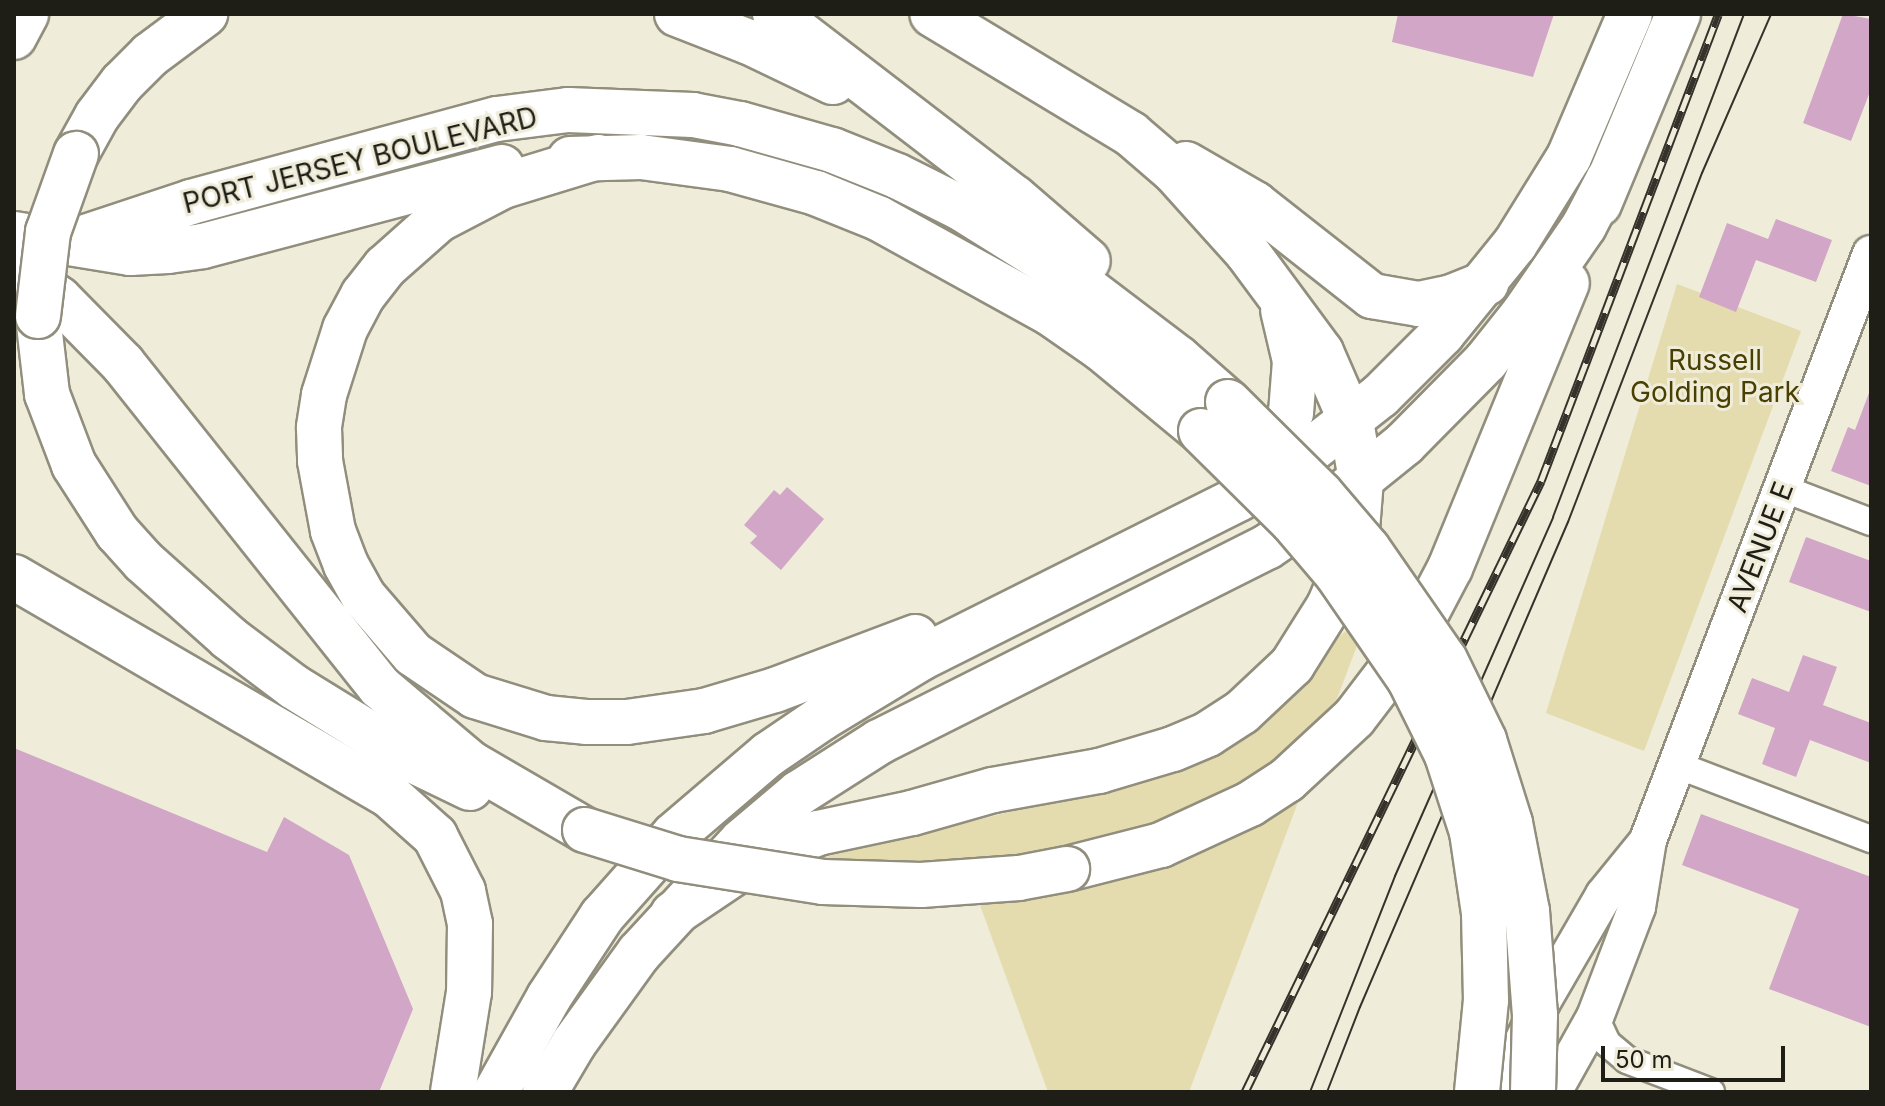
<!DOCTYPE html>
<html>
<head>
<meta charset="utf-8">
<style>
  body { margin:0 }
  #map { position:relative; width:1885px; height:1106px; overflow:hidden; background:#efecd9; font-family:Inter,sans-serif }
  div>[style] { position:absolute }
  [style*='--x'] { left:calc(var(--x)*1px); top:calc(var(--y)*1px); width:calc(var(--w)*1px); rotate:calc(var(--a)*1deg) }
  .green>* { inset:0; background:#e4dcae }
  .building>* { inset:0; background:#d1a6c7 }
  .roads { filter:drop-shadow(2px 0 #918e7d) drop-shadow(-2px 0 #918e7d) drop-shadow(0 2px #918e7d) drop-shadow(0 -2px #918e7d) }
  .street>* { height:26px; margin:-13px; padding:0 13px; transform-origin:13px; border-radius:13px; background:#fff }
  .secondary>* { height:36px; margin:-18px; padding:0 18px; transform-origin:18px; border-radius:18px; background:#fff }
  .highway>* { height:44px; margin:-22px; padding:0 22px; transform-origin:22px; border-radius:22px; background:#fff }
  .tram>* { height:2px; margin:-1px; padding:0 1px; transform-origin:1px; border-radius:1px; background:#34322a }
  .rail>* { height:9px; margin-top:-4.5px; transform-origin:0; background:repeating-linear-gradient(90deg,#efecd9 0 18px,#34322a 0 36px); box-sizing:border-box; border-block:2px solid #34322a }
  .bridges { filter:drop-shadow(2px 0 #918e7d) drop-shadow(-2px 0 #918e7d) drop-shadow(0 2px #918e7d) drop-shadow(0 -2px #918e7d) }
  .highway-bridge>* { height:44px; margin:-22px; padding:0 22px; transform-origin:22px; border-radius:22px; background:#fff }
  span { translate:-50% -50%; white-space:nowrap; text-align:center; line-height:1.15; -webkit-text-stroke:6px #efecd9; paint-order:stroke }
  .street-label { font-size:28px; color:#1e1d16 }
  .park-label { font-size:28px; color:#493f00 }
  .frame { position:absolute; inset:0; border:16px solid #1e1d16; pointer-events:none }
  .scale { position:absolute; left:1601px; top:1046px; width:184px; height:36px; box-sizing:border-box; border:4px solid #1e1d16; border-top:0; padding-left:10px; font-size:24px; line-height:28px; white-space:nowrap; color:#1e1d16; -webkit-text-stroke:6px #efecd9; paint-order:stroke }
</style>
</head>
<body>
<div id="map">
  <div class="green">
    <div style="clip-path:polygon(1677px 284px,1801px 331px,1644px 751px,1546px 713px)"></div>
    <div style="clip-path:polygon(1370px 611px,1189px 1092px,1048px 1092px,980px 905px,790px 874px,805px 862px,1177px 771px)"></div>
  </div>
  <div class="building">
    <div style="clip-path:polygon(1398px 14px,1554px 14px,1533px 77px,1392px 42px)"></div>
    <div style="clip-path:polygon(1843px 14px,1871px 19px,1871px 89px,1851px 141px,1803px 123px)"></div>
    <div style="clip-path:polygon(1776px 219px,1832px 240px,1816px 282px,1756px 260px,1736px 312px,1699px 297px,1727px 223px,1768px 239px)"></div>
    <div style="clip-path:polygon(1869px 393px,1871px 393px,1871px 486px,1831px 471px,1848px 427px,1855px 430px)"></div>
    <div style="clip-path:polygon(787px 487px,824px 519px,781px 570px,750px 543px,757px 536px,744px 525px,774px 490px,780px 495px)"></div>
    <div style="clip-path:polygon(1806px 537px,1871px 561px,1871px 612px,1789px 582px)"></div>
    <div style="clip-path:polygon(1803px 655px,1837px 667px,1823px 705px,1871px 723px,1871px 763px,1810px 740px,1796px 777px,1762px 764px,1775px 728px,1738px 714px,1752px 678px,1789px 692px)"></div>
    <div style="clip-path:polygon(14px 748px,267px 852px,284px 817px,349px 855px,413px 1009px,379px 1092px,14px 1092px)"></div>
    <div style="clip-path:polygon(1701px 814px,1871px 877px,1871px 1027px,1769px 989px,1799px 909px,1682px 865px)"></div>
  </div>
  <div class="roads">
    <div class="street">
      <div style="--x:1782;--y:488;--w:95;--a:20.9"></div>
      <div style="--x:1677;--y:765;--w:208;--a:20.9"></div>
      <div style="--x:1595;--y:1017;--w:29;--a:65"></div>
      <div style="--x:1607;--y:1043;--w:26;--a:40"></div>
      <div style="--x:1627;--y:1060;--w:90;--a:20.9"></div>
    </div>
    <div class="secondary">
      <div style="--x:1488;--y:1092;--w:33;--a:-47"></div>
      <div style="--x:1510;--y:1068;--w:73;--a:-64.1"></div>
      <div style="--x:1542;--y:1002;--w:124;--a:-59.9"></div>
      <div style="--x:1604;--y:895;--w:68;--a:-50.9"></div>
      <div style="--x:1553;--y:1092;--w:86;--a:-60.8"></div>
      <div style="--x:1595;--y:1017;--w:118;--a:-69.1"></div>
      <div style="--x:1637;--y:907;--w:68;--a:-80.7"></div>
      <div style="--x:1648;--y:840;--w:627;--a:-69.17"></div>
    </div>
    <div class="highway">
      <div style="--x:677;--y:14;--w:77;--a:21.3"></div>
      <div style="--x:749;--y:42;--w:93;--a:25.5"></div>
      <div style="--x:775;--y:14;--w:302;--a:37.5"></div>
      <div style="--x:1015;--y:198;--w:96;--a:40.8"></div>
      <div style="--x:14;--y:37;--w:26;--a:-62"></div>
      <div style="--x:76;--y:154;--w:43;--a:-61.1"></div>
      <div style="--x:97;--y:116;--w:41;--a:-52.9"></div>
      <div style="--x:122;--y:83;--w:40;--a:-45"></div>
      <div style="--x:150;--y:55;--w:69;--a:-36.7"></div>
      <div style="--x:598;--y:157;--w:99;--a:163"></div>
      <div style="--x:503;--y:186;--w:73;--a:152.4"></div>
      <div style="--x:438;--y:220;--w:71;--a:138.4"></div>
      <div style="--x:385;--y:267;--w:36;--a:128"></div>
      <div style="--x:363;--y:295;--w:38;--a:118"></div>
      <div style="--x:345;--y:329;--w:69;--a:107.7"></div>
      <div style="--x:324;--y:395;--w:33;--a:99"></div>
      <div style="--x:319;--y:428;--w:33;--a:88"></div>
      <div style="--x:320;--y:461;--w:71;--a:79.5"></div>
      <div style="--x:333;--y:531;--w:36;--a:69"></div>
      <div style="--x:346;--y:565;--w:37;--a:61"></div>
      <div style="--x:364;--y:597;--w:75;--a:49.3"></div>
      <div style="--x:413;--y:654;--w:75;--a:34.1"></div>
      <div style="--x:475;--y:696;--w:74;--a:17.2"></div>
      <div style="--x:546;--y:718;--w:40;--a:5.7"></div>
      <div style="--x:586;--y:722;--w:41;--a:0"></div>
      <div style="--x:627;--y:722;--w:78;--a:-8.1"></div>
      <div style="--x:704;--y:711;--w:74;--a:-16.5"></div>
      <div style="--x:775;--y:690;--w:150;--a:-20.7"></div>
      <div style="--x:570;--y:159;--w:71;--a:-1.6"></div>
      <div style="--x:641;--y:157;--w:90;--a:7.7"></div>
      <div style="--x:730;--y:169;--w:89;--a:15.6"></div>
      <div style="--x:816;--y:193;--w:67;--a:22"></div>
      <div style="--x:878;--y:218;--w:196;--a:28.9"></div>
      <div style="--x:1050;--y:313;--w:63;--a:34.7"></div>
      <div style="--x:1102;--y:349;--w:129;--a:39.6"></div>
      <div style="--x:1186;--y:164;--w:80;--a:30.1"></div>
      <div style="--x:1255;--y:204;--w:149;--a:38.2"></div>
      <div style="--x:1372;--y:296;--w:48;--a:9.7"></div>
      <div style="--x:1419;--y:304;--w:34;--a:-12"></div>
      <div style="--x:1452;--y:297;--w:37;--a:-22"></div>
      <div style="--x:1599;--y:204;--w:206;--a:-67.4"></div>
      <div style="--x:14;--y:234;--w:118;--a:9.3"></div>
      <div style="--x:130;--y:253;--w:38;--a:-3"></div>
      <div style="--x:168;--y:251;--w:35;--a:-8"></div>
      <div style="--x:203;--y:246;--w:309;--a:-14.8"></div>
      <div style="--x:77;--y:240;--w:120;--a:-18.4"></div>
      <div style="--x:191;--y:202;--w:317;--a:-15.2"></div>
      <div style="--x:497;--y:119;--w:72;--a:-7.2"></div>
      <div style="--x:568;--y:110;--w:125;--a:2.3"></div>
      <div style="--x:693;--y:115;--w:48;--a:10.8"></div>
      <div style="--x:740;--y:124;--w:96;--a:15.8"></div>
      <div style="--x:832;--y:150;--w:70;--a:21.8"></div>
      <div style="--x:897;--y:176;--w:72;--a:26.6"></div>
      <div style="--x:961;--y:208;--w:133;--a:32.1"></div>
      <div style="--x:1074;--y:279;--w:131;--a:37.2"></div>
      <div style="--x:1178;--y:358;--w:67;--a:41.3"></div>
      <div style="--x:14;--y:267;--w:55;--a:35.4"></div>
      <div style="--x:59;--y:299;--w:91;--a:45.4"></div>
      <div style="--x:123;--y:364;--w:413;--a:51.5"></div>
      <div style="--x:380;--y:687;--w:118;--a:40.2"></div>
      <div style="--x:470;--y:763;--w:133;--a:30.2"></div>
      <div style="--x:38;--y:316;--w:79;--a:83.4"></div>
      <div style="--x:47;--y:394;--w:76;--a:69.2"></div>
      <div style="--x:74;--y:465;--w:80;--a:57.3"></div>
      <div style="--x:117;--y:532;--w:39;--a:48"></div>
      <div style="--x:143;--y:561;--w:115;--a:41.8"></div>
      <div style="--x:229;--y:638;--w:81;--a:37"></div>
      <div style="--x:294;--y:687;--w:141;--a:31.7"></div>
      <div style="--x:414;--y:761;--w:62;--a:25.7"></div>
      <div style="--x:1254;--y:481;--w:41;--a:-54"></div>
      <div style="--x:1278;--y:448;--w:37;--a:-70"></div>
      <div style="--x:1291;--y:413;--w:52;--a:-85.6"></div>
      <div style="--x:1295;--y:361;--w:52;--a:-103.2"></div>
      <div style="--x:14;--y:577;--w:434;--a:30.2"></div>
      <div style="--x:389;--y:795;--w:62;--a:41.7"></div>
      <div style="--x:435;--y:836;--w:62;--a:63"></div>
      <div style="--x:463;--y:891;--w:34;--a:78"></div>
      <div style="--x:470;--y:924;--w:68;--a:90.8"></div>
      <div style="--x:469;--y:992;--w:101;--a:99.1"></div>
      <div style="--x:1067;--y:869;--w:97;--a:-14.3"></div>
      <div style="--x:1161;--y:845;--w:98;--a:-24.7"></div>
      <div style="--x:1250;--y:804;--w:44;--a:-33"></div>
      <div style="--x:1287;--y:780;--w:91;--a:-42.8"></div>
      <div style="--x:1354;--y:718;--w:91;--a:-52.6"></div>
      <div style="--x:1409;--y:646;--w:88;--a:-62.3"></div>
      <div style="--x:1450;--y:568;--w:308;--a:-67.7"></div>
      <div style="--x:673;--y:914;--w:99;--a:-33.9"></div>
      <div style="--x:755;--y:859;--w:68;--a:-22.4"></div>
      <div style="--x:818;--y:833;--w:96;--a:-12"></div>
      <div style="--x:912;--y:813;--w:84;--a:-15.9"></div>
      <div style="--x:993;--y:790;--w:108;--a:-10.2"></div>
      <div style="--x:1099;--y:771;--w:77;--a:-16.6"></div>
      <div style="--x:1173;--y:749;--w:38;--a:-23"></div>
      <div style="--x:1208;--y:734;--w:40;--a:-32.9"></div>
      <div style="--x:1242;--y:712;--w:69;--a:-43.2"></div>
      <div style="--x:1292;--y:665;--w:70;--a:-57.9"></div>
      <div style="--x:1329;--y:606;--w:69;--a:-67.1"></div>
      <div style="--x:1356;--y:542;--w:62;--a:-85.4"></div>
      <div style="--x:1361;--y:480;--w:60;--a:-99.6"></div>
      <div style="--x:1351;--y:421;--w:75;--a:-113.5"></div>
      <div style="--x:1321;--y:352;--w:124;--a:-126.5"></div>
      <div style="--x:1247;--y:252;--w:109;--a:-132"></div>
      <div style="--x:1174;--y:171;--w:57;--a:-139.3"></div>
      <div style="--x:1131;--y:134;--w:232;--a:-148.9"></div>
      <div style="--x:496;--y:1092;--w:109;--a:-60.8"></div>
      <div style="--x:549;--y:997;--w:97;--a:-56.8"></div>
      <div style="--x:602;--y:916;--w:108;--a:-48.4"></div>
      <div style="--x:674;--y:835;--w:125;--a:-40.5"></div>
      <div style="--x:769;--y:754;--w:64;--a:-34.2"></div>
      <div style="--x:822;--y:718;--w:116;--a:-31.2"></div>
      <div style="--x:921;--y:658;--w:355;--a:-26.6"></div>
      <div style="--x:1238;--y:499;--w:69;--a:-32.5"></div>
      <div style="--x:1296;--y:462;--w:107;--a:-38.2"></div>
      <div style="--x:1380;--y:396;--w:88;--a:-45"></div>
      <div style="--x:1442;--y:334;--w:116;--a:-51"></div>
      <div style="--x:1515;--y:244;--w:102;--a:-58.2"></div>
      <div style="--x:1569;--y:157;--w:155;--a:-66.9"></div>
      <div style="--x:545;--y:1092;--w:57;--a:-59.4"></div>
      <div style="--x:574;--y:1043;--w:111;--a:-54.2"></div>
      <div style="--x:639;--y:953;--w:152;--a:-47.4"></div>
      <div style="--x:742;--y:841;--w:75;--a:-40.1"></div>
      <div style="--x:799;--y:793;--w:95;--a:-32.5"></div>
      <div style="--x:879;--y:742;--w:434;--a:-26.7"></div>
      <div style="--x:1267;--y:547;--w:73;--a:-34.3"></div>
      <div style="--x:1327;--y:506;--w:99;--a:-38.8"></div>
      <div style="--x:1404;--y:444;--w:117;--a:-45.3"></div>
      <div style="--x:1486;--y:361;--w:61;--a:-51.6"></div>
      <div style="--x:1524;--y:313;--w:106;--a:-55.4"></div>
      <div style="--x:1584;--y:226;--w:54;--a:-62.5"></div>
    </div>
  </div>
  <div class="tram">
    <div style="--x:1310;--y:1092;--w:232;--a:-68.5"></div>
    <div style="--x:1395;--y:876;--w:392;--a:-66.2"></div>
    <div style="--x:1553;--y:517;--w:538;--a:-69.21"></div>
    <div style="--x:1327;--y:1092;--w:91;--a:-68.8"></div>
    <div style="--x:1360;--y:1007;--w:528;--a:-66.79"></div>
    <div style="--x:1568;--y:522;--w:374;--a:-69"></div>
    <div style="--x:1702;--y:173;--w:173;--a:-66.5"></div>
  </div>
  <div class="rail">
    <div style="--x:1245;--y:1092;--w:679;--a:-64.15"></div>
    <div style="--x:1541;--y:481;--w:499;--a:-69.2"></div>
  </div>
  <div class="bridges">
    <div class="highway-bridge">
      <div style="--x:38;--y:316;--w:85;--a:-83.2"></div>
      <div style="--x:48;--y:232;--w:83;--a:-70.3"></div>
      <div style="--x:1228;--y:402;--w:131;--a:44.7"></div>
      <div style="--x:1321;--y:494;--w:72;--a:49.5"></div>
      <div style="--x:1368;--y:549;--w:135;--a:55.3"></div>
      <div style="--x:1445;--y:660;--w:89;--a:64"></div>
      <div style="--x:1484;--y:740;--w:87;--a:72.6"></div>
      <div style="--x:1510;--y:823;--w:90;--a:79.1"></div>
      <div style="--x:1527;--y:911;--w:104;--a:85.6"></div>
      <div style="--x:1535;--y:1015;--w:77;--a:91.5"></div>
      <div style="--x:1201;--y:431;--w:128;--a:44.7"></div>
      <div style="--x:1292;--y:521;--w:70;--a:49.7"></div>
      <div style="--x:1337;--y:574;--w:129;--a:55.4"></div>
      <div style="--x:1410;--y:680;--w:84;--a:63.7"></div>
      <div style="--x:1447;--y:755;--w:81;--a:72"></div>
      <div style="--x:1472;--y:832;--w:82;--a:81.6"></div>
      <div style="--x:1484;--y:913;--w:87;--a:88.7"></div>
      <div style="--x:1486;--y:1000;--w:92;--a:95.6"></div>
      <div style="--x:585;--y:830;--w:97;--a:17.3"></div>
      <div style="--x:678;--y:859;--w:147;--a:9"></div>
      <div style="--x:823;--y:882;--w:98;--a:1.8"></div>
      <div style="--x:921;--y:885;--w:98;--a:-4.1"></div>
      <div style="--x:1019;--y:878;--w:49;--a:-10.6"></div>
    </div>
  </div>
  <div class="street-label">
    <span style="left:360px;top:160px;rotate:-14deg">PORT JERSEY BOULEVARD</span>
    <span style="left:1760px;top:547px;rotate:-69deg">AVENUE E</span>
  </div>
  <div class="park-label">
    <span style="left:1715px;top:376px">Russell<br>Golding Park</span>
  </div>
  <div class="frame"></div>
  <div class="scale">50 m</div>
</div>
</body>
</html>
